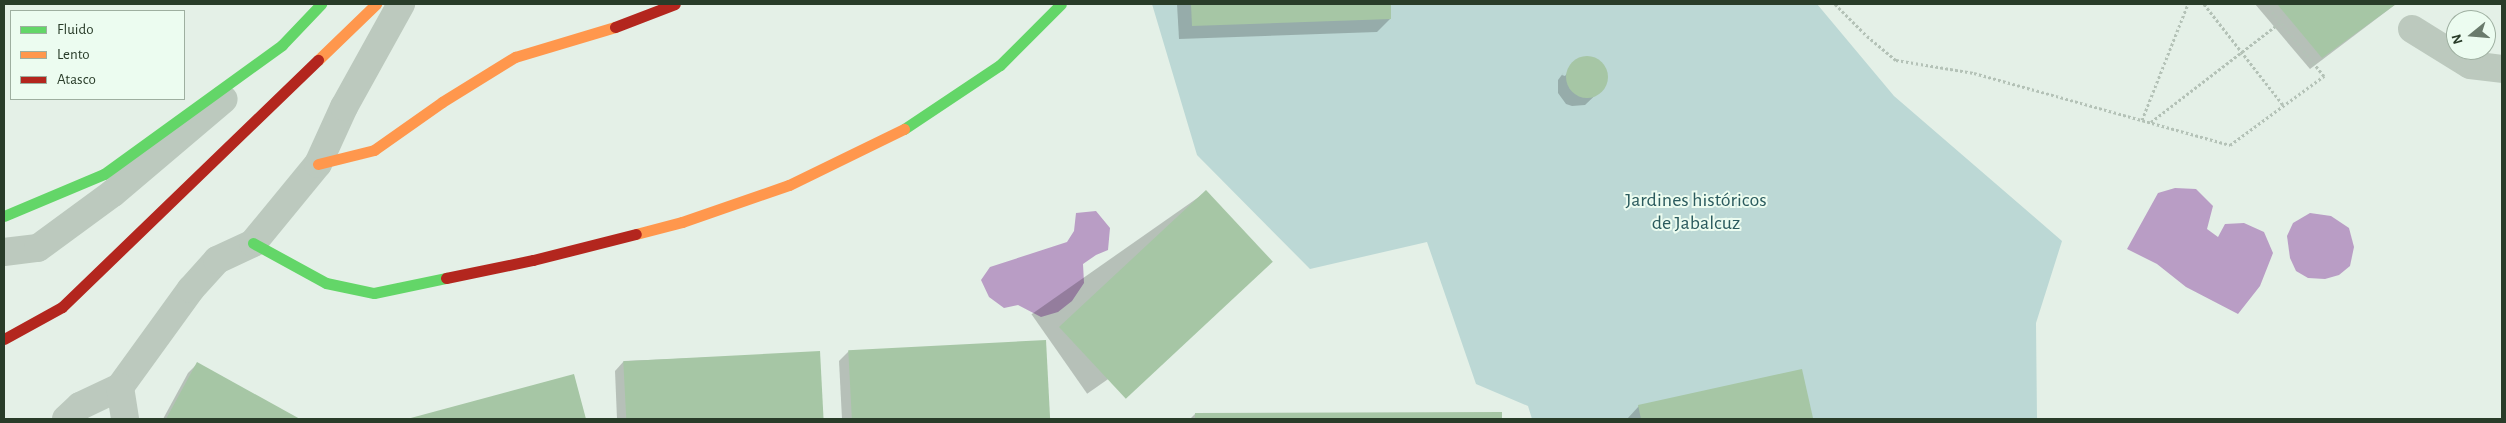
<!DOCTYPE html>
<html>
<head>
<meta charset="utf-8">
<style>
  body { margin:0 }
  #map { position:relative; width:2506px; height:423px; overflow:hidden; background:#e4f0e7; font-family:"Alegreya Sans",sans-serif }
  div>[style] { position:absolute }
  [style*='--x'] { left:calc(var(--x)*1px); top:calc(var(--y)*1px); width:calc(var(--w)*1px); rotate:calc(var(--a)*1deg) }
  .green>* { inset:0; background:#bcd8d5 }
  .water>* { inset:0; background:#b99dc5 }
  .shadow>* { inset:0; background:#0003; transform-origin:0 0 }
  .building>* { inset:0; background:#a6c6a5; transform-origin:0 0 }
  .round { border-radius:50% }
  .path>* { height:3px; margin-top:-1.5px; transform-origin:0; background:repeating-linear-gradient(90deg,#b4c2b7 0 2.5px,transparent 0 5px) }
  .street>* { height:28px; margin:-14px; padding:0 14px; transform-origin:14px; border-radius:14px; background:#bcc9be }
  .fast>* { height:11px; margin:-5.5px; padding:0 5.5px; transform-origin:5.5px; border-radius:5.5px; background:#63d668 }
  .slow>* { height:11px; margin:-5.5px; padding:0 5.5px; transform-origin:5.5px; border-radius:5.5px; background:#ff974d }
  .jam>* { height:11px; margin:-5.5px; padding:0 5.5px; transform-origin:5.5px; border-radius:5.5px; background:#b3261e }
  span { translate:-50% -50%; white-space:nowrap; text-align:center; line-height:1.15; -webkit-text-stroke:4px #ecfcf0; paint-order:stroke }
  .park-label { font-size:20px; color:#2a5a5d }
  .frame { position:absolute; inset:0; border:5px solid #293c29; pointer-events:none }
  .legend { position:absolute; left:10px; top:10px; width:175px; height:90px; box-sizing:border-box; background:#ecfcf0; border:1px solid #9eafa0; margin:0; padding:6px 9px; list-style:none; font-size:15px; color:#293c29 }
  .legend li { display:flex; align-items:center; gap:10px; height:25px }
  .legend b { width:25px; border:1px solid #9eafa0 }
  .north { position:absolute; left:2446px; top:10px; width:50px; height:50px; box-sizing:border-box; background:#ecfcf0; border:1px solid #9eafa0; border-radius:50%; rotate:253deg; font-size:14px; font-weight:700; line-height:20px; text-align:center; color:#293c29 }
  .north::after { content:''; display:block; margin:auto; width:18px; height:22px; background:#6a7b6c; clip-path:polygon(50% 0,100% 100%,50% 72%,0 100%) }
</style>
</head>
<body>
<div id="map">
  <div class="green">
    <div style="clip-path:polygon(1152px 4px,1817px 4px,1894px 96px,2062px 241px,2036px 323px,2037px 419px,1532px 419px,1528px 406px,1476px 384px,1427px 242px,1310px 269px,1197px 155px)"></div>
  </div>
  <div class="water">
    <div style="clip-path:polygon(2175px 188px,2196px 189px,2213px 206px,2207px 229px,2218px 237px,2225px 224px,2244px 223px,2264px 232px,2273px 253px,2260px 286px,2238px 314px,2186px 287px,2157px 264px,2127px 249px,2158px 193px)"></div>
    <div style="clip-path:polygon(1096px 211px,1110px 228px,1108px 250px,1096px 255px,1083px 264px,1084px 283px,1072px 301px,1058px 312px,1041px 317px,1018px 305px,1004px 308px,989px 297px,981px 280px,990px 267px,1067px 242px,1074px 231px,1076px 213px)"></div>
    <div style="clip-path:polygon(2310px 213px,2331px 216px,2349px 228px,2354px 247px,2350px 266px,2339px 275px,2325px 279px,2308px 278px,2296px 271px,2290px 258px,2287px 236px,2293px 223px)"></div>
  </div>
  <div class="shadow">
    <div style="clip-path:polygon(1177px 4px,1389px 4px,1390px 19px,1377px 32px,1179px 39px)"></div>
    <div style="clip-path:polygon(2255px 4px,2396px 4px,2310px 69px)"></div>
    <div style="clip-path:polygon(1588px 57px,1600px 62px,1606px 72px,1605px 86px,1585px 105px,1572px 106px,1566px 104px,1558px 93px,1558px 80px,1564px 72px,1562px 75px,1565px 76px,1576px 61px)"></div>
    <div style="left:1206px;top:192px;width:97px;height:213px;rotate:55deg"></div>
    <div style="clip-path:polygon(1045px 342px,1049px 419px,842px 419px,839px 361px,849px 351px)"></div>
    <div style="clip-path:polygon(818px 353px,821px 419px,617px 419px,615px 371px,624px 361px)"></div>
    <div style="clip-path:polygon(197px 364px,298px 419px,163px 419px,188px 373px)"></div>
    <div style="clip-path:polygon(573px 376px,584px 419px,410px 419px)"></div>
    <div style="clip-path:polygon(1639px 406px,1812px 418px,1627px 419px)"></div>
    <div style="clip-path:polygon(1501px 413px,1501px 419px,1190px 419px,1195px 414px)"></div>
  </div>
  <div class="building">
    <div style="clip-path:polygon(1191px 4px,1391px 4px,1391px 19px,1192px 26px)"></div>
    <div style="clip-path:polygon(2277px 4px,2396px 4px,2322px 58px)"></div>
    <div class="round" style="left:1566px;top:56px;width:42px;height:42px"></div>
    <div style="left:1206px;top:190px;width:98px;height:201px;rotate:47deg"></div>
    <div style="left:1046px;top:340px;width:79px;height:198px;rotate:87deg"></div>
    <div style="left:820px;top:351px;width:68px;height:197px;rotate:87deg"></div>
    <div style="clip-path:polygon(197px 362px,300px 419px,166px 419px)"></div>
    <div style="clip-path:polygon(1802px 369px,1813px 418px,1641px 419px,1638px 405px)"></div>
    <div style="clip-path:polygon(574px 374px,586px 419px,407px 419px)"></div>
    <div style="clip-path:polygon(1502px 412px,1502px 419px,1195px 419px,1195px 413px)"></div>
  </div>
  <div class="path">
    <div style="--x:1835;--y:4;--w:45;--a:45"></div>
    <div style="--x:1867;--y:36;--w:38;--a:40"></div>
    <div style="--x:1896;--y:60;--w:79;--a:9.5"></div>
    <div style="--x:1974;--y:73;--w:266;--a:15.7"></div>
    <div style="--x:2230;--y:145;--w:117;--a:-36.3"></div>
    <div style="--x:2324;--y:76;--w:92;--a:-128.9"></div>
    <div style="--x:2204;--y:4;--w:130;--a:51.9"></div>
    <div style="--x:2142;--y:120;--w:125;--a:-68.4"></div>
    <div style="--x:2151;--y:122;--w:164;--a:-37.6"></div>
  </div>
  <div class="street">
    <div style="--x:2412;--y:29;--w:68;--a:31.8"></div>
    <div style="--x:2470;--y:65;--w:32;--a:7"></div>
    <div style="--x:4;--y:252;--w:34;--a:-7"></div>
    <div style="--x:38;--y:248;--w:93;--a:-36.3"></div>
    <div style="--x:113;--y:193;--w:145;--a:-40.3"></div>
    <div style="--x:120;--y:387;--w:121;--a:-54.1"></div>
    <div style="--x:191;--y:289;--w:39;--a:-48"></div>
    <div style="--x:217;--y:260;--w:40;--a:-25"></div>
    <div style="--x:253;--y:243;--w:102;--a:-50.6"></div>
    <div style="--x:318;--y:164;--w:63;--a:-65.5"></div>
    <div style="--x:344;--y:107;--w:118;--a:-61"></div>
    <div style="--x:66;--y:419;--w:19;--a:-43"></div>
    <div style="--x:80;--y:406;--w:44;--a:-25.4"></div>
    <div style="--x:120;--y:387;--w:32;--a:81"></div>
  </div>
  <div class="fast">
    <div style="--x:904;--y:129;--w:115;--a:-33.7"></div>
    <div style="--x:1000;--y:65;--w:86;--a:-45"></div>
    <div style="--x:4;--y:216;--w:108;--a:-22.8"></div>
    <div style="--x:104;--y:174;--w:220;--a:-35.9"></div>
    <div style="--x:282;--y:45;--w:57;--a:-46.4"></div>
    <div style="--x:253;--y:243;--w:83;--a:28.7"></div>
    <div style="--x:326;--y:283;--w:49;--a:11.8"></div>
    <div style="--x:374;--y:293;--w:74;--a:-11.8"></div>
  </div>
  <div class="slow">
    <div style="--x:318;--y:60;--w:81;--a:-44"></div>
    <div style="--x:318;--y:164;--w:58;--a:-14"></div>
    <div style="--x:374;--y:150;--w:83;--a:-35.2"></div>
    <div style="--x:442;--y:102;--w:86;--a:-31.7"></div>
    <div style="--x:515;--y:57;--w:104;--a:-16.7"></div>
    <div style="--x:636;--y:234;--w:48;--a:-14.6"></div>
    <div style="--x:682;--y:222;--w:113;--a:-19.1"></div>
    <div style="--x:789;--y:185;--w:128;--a:-26"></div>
  </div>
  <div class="jam">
    <div style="--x:615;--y:27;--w:64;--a:-21"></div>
    <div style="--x:446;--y:278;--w:89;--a:-11.7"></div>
    <div style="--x:533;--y:260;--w:106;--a:-14.2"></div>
    <div style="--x:4;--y:339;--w:66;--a:-28.9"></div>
    <div style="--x:62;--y:307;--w:356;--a:-44"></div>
  </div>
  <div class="park-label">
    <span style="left:1696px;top:212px">Jardines históricos<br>de Jabalcuz</span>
  </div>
  <div class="frame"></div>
  <ul class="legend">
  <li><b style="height:6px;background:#63d668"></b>Fluido</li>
  <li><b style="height:6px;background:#ff974d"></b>Lento</li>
  <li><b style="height:6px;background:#b3261e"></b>Atasco</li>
  </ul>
  <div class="north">N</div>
</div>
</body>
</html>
